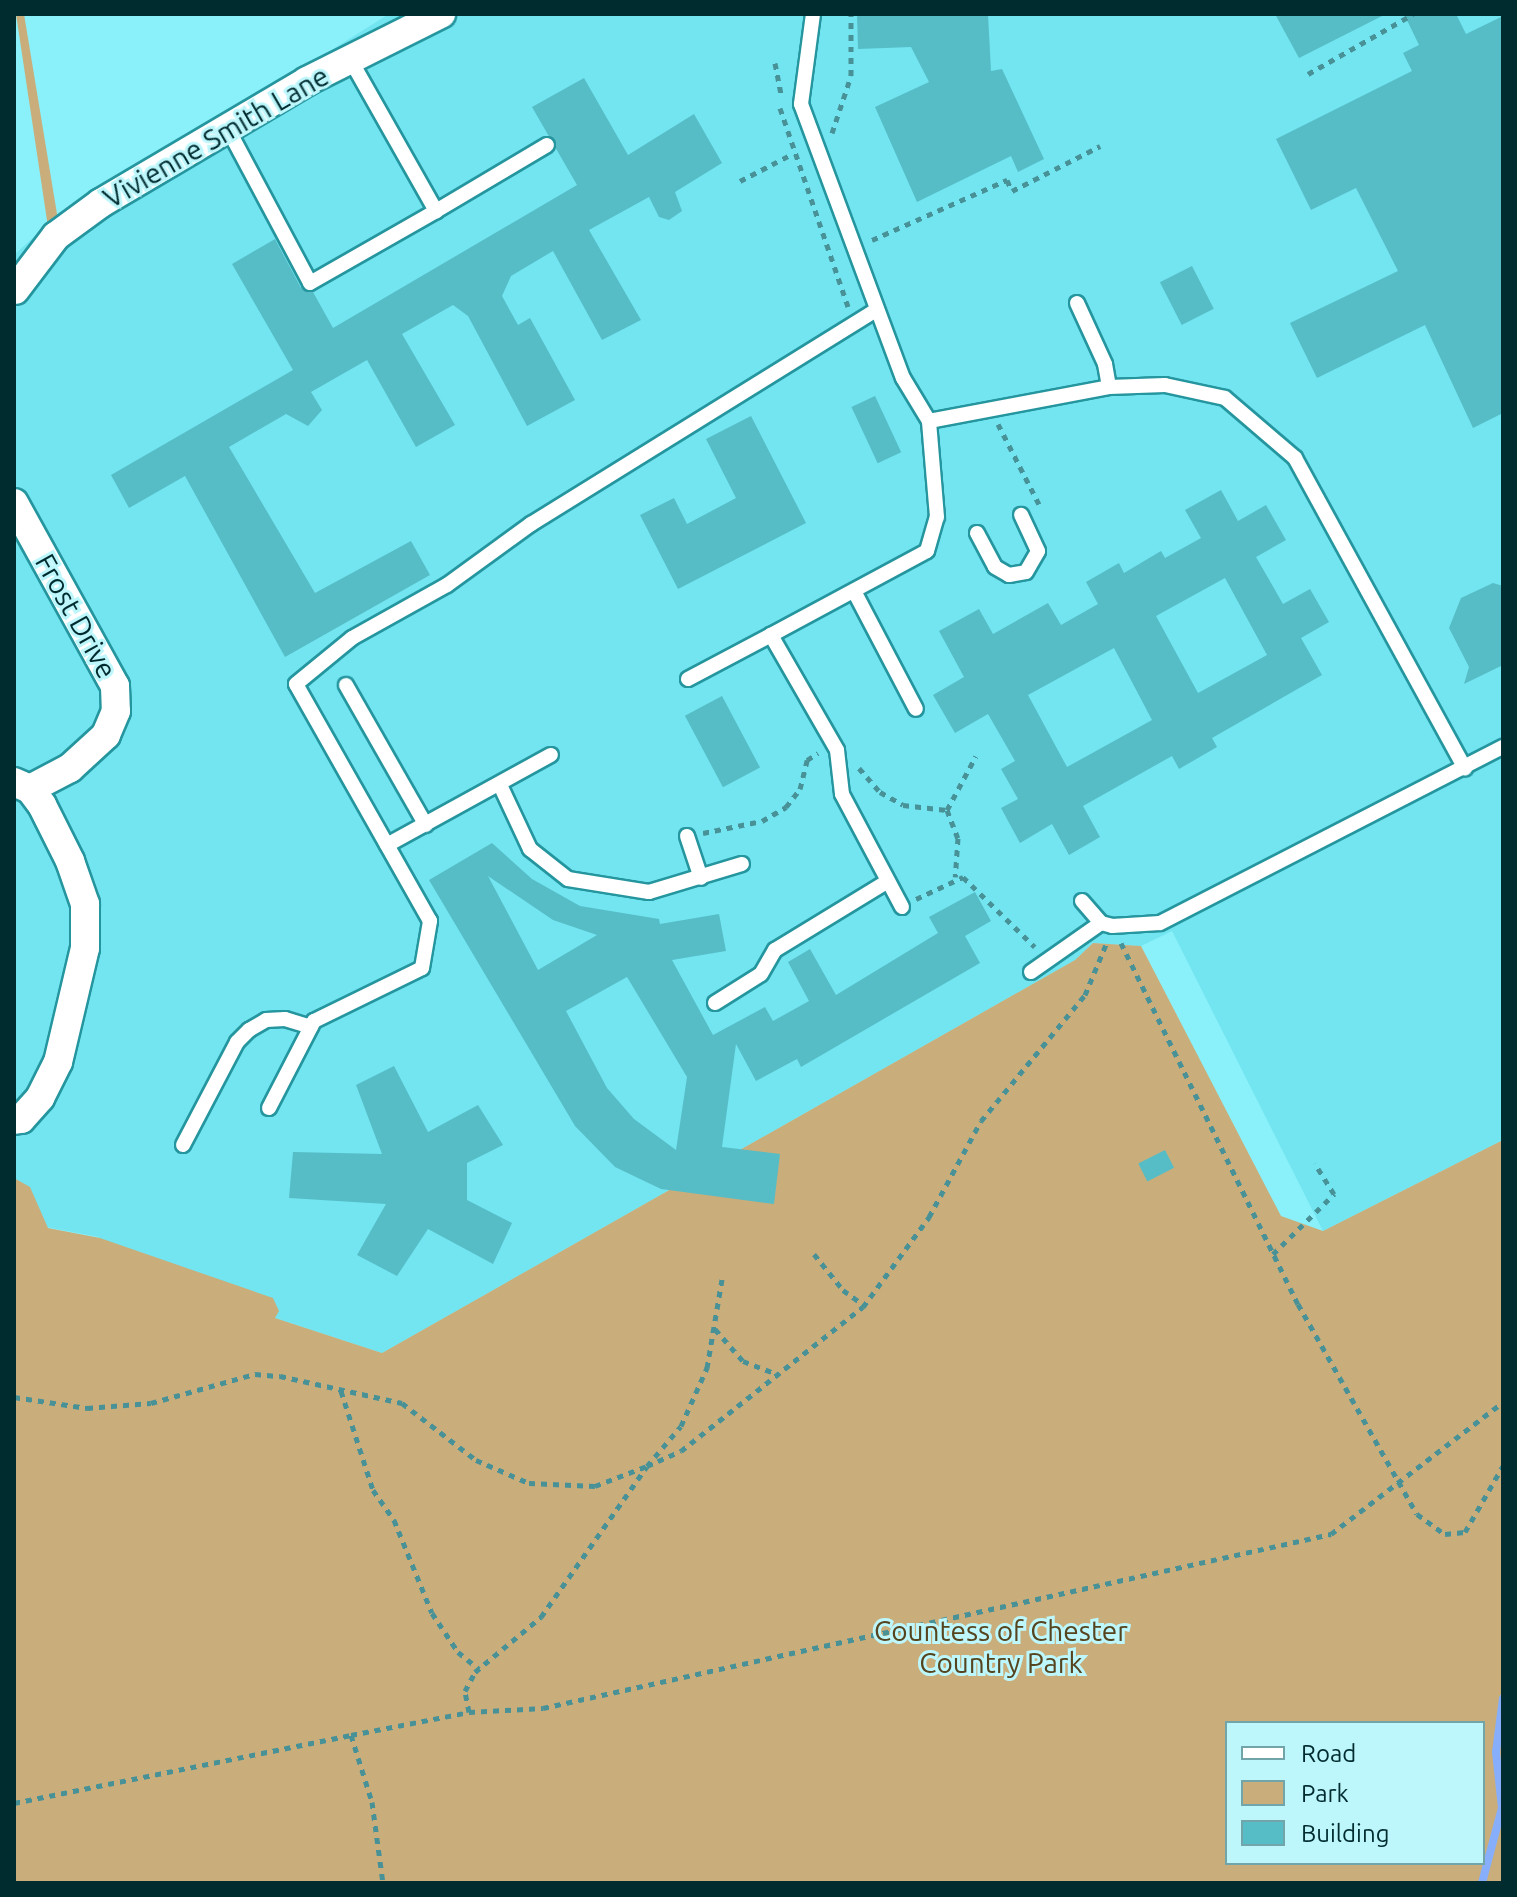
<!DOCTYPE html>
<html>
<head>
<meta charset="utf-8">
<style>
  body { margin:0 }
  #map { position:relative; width:1517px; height:1897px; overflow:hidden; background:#8af0f9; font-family:Ubuntu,sans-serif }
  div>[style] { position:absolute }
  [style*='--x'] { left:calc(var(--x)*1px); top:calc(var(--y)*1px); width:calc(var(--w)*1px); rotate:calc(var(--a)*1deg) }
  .built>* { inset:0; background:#72e5f0 }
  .green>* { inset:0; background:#c9ae7c }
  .stream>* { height:8px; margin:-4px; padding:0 4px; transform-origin:4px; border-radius:4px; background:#87aefa }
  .building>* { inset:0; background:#56bdc6; transform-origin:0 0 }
  .path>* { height:5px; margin-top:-2.5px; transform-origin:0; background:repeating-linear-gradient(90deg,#479197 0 6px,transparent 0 12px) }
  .roads { filter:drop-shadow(2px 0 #25959e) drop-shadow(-2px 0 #25959e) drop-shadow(0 2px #25959e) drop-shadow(0 -2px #25959e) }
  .lane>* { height:14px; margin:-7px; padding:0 7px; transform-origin:7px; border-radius:7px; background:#fff }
  .street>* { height:28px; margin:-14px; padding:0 14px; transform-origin:14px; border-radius:14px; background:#fff }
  span { translate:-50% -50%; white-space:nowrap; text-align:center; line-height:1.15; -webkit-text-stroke:6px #bdf6fb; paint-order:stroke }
  .street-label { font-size:28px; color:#002c30 }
  .park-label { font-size:28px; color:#56441e }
  .frame { position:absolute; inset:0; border:16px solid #002c30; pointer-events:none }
  .legend { position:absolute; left:1225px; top:1721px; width:260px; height:144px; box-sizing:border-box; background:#bdf6fb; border:2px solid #71a5aa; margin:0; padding:10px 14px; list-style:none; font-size:24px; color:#002c30 }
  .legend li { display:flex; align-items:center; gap:16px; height:40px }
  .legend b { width:40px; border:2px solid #71a5aa }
</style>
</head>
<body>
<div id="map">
  <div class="built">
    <div style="clip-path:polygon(389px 14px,1503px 14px,1503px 1140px,1323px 1231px,1172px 931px,1141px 946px,1093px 943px,1075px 960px,382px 1353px,89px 1257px,99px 1237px,14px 1221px,14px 255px,35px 236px)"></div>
  </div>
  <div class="green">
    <div style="clip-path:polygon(16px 14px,24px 14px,58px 220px,48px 227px)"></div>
    <div style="clip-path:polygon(evenodd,1093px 943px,1141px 946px,1281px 1216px,1323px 1231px,1503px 1140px,1503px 1883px,14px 1883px,14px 1178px,30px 1187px,48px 1228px,100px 1238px,273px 1298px,279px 1311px,275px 1318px,382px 1353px,1075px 960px,1093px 943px,1227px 1723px,1483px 1723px,1483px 1863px,1227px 1863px,1227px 1723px)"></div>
  </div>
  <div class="stream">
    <div style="--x:1482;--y:1883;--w:78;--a:-75.1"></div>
    <div style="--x:1502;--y:1808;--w:56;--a:-96.1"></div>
    <div style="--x:1496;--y:1752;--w:54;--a:-82.6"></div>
  </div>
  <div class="building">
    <div style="clip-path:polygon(857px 14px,988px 14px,991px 71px,1002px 69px,1044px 159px,1018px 172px,1011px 156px,917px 202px,875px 107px,929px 82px,911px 47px,858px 49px)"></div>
    <div style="clip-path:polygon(1275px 14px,1386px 14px,1299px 58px)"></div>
    <div style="clip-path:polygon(1404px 14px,1456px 14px,1466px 34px,1503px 16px,1503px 413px,1473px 428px,1425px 325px,1317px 378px,1290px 323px,1398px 271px,1356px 188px,1311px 210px,1276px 139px,1412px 71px,1403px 53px,1419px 45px)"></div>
    <div style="clip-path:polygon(584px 78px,628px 155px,694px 114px,722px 163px,675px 192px,682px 211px,669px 220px,659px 217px,649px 197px,589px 230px,641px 320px,602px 340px,553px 251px,511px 276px,502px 296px,518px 325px,530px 318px,575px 400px,527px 426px,468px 316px,453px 305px,402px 334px,455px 425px,416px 447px,367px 360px,311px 392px,322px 410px,308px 426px,286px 414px,229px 447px,315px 593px,411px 541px,430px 575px,285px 657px,185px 476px,129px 508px,111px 475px,293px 370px,232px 264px,275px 239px,301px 288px,313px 292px,333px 328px,577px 185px,532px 107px)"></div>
    <div style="left:1192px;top:266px;width:48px;height:36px;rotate:63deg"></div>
    <div style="left:875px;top:396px;width:62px;height:26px;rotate:65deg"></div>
    <div style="clip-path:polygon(751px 416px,806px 523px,678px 589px,640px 515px,674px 498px,687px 524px,736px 498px,706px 439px)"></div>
    <div style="clip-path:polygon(evenodd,1221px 490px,1238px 521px,1266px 505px,1286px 540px,1256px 557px,1283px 604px,1310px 589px,1329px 622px,1301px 638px,1322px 675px,1212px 738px,1217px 747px,1179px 769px,1172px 756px,1083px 806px,1100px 837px,1069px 855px,1052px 824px,1020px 843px,1001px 808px,1018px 799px,1001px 769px,1015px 761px,988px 714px,955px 733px,933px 695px,964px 677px,939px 631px,979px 609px,993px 634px,1048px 603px,1061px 625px,1098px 604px,1086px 582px,1119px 563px,1124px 573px,1161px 551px,1165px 558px,1201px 538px,1185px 510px,1221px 490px,1225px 578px,1267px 655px,1198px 693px,1156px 616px,1225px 578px,1221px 490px,1114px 648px,1152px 720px,1067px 767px,1028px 695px,1114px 648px)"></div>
    <div style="clip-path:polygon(1493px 583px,1503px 586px,1503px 665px,1464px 684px,1469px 667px,1449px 628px,1461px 598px)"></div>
    <div style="left:722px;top:696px;width:81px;height:42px;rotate:62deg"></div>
    <div style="clip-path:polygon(evenodd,492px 843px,532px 879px,580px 906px,659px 919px,660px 924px,719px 914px,726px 951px,672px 960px,713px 1035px,765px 1007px,773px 1021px,809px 1001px,788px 962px,810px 949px,836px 995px,938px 933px,929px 917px,975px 892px,991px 921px,965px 936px,980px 963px,801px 1067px,797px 1059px,756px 1081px,736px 1044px,722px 1147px,780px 1154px,774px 1204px,661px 1189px,615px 1167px,575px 1126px,429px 880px,492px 843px,488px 876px,553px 920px,597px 935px,538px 970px,488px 876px,492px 843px,627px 977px,687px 1077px,676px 1150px,634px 1119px,607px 1088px,566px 1011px,627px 977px)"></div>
    <div style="clip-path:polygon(394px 1066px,428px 1132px,478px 1105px,503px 1145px,467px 1163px,467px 1200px,512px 1223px,493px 1264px,428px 1229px,397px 1276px,357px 1255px,386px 1204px,289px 1198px,293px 1152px,382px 1154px,356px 1085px)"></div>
    <div style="left:1165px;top:1150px;width:20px;height:30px;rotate:63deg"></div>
  </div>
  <div class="path">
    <div style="--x:775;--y:63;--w:32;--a:79"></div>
    <div style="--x:1308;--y:74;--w:121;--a:-29.7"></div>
    <div style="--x:780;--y:108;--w:210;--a:71.1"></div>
    <div style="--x:832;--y:133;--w:60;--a:-71.6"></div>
    <div style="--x:851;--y:76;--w:62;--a:-90"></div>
    <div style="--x:740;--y:181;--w:59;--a:-27.4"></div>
    <div style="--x:872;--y:240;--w:148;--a:-24"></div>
    <div style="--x:1007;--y:180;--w:12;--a:66"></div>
    <div style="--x:1012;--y:191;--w:99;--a:-27.1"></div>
    <div style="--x:998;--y:424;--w:90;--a:62.9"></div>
    <div style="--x:859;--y:768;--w:32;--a:49"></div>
    <div style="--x:880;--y:792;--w:26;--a:29"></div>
    <div style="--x:903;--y:805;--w:44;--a:6.5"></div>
    <div style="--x:947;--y:810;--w:61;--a:-61.8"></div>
    <div style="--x:947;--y:810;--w:30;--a:69"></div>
    <div style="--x:958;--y:838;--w:39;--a:94"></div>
    <div style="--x:703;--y:833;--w:60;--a:-11.5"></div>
    <div style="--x:762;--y:821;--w:28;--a:-30"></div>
    <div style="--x:786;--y:807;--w:23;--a:-52"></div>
    <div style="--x:800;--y:789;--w:30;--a:-76"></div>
    <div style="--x:807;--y:760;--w:13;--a:-32"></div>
    <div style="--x:916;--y:899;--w:52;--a:-25.1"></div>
    <div style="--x:963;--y:877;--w:100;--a:44.2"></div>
    <div style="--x:1121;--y:943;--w:402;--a:63.9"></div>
    <div style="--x:1298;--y:1304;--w:241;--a:60.5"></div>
    <div style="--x:1417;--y:1514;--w:34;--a:36"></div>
    <div style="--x:1445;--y:1534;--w:20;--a:-6"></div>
    <div style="--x:1465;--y:1532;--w:76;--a:-60.1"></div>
    <div style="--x:814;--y:1254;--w:46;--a:51.1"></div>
    <div style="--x:843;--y:1290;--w:26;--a:36"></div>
    <div style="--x:1273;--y:1254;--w:86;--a:-44.5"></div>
    <div style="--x:1334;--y:1194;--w:36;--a:-122"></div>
    <div style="--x:715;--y:1329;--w:43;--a:48.8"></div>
    <div style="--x:743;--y:1361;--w:39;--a:21"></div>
    <div style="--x:341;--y:1391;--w:104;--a:72.1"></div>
    <div style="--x:373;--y:1490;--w:37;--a:55"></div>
    <div style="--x:394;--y:1520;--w:100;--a:67.8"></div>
    <div style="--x:432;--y:1613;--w:47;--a:56.3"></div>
    <div style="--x:458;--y:1652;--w:27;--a:39"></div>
    <div style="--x:14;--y:1397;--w:74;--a:8.6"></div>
    <div style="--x:87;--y:1408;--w:64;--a:-4.5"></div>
    <div style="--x:151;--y:1403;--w:108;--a:-15.6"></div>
    <div style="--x:255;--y:1374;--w:25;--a:5"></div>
    <div style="--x:280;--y:1376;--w:125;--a:12.5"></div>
    <div style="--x:402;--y:1403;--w:93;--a:37.6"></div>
    <div style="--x:476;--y:1460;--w:58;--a:23.5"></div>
    <div style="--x:529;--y:1483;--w:66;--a:2.6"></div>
    <div style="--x:595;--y:1486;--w:56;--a:-21"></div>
    <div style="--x:647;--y:1466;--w:37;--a:-24"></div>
    <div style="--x:681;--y:1451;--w:232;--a:-38.4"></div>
    <div style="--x:863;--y:1307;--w:112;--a:-53.7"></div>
    <div style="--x:929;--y:1217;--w:109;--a:-61.6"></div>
    <div style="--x:981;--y:1121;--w:163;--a:-50.5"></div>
    <div style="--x:1085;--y:995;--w:57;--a:-67.5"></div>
    <div style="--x:469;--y:1712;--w:21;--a:-101"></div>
    <div style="--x:465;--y:1691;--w:21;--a:-62"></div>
    <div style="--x:475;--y:1672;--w:86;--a:-39.8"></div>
    <div style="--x:541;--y:1617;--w:184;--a:-54.9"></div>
    <div style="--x:647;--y:1466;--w:52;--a:-49.6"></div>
    <div style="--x:681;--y:1426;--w:64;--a:-65.9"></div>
    <div style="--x:707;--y:1368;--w:90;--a:-80.4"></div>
    <div style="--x:351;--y:1735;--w:120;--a:-11"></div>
    <div style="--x:469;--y:1712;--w:74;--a:-3.1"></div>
    <div style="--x:543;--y:1708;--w:807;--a:-12.45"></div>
    <div style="--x:1331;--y:1534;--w:217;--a:-37.5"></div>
    <div style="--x:14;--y:1803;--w:344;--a:-11.4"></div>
    <div style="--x:351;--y:1735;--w:70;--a:72.6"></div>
    <div style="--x:372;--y:1802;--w:82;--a:82.3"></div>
  </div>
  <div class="roads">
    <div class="lane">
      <div style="--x:813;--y:14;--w:91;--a:97.6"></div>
      <div style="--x:801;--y:104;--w:292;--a:69.6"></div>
      <div style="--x:903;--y:378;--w:50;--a:58.8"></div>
      <div style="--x:929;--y:421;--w:183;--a:-10.7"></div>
      <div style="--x:1109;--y:387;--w:56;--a:-2"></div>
      <div style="--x:1165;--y:385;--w:61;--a:12.2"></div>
      <div style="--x:1225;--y:398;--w:92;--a:40.6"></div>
      <div style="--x:1295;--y:458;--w:354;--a:61.3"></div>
      <div style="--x:350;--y:59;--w:175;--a:60.5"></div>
      <div style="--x:436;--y:211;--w:129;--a:-30.7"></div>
      <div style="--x:229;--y:131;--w:172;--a:61.9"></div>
      <div style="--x:310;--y:283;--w:145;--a:-29.7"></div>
      <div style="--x:1077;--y:303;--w:67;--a:65.3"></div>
      <div style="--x:1105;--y:364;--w:23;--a:80"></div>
      <div style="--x:977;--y:533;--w:38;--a:62"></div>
      <div style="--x:995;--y:567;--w:16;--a:30"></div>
      <div style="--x:1009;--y:575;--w:17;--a:-10"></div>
      <div style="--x:1026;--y:572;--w:24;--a:-60"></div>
      <div style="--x:1038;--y:551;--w:40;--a:-115"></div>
      <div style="--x:854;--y:591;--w:133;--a:62.3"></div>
      <div style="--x:688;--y:679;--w:94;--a:-27.9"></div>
      <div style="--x:346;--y:685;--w:161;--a:60.3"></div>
      <div style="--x:500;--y:785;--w:71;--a:64.9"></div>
      <div style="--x:530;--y:849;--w:48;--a:38.3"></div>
      <div style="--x:568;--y:879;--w:82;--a:9.1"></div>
      <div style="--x:649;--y:892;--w:97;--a:-16.8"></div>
      <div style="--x:687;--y:836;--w:44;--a:71.6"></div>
      <div style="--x:387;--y:845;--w:187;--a:-28.8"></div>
      <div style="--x:1082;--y:901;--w:29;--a:49"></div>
      <div style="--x:1101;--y:923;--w:11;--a:15"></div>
      <div style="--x:1112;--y:926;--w:48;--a:-3.6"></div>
      <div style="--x:1160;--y:923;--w:386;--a:-27.2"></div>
      <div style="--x:902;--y:907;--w:128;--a:-118"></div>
      <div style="--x:842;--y:794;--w:44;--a:-96.5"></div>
      <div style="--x:837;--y:750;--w:133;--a:-119.9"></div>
      <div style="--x:771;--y:635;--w:177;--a:-28.3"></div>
      <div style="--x:927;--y:551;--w:35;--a:-74"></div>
      <div style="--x:937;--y:517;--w:96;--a:-94.8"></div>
      <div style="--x:1031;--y:972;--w:85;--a:-35"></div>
      <div style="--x:715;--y:1003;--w:54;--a:-32.2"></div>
      <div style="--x:761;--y:974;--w:28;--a:-60"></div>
      <div style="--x:775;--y:950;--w:132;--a:-31.4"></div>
      <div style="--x:269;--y:1108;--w:98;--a:-62.7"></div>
      <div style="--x:314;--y:1021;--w:120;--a:-26.1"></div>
      <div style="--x:422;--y:968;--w:48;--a:-80.3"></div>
      <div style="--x:430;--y:921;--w:272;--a:-119.5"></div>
      <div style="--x:296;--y:684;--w:72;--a:-39.4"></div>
      <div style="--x:352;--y:638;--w:109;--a:-29.2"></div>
      <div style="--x:447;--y:585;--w:104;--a:-36"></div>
      <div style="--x:531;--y:524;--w:406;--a:-31.8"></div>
      <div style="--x:183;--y:1145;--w:116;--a:-62.3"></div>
      <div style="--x:237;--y:1042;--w:17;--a:-45"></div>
      <div style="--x:249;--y:1030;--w:20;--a:-30"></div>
      <div style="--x:266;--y:1020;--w:19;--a:-3"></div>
      <div style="--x:285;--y:1019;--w:27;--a:17"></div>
    </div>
    <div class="street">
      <div style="--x:15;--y:290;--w:68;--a:-52.8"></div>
      <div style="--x:56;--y:236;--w:56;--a:-36.3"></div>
      <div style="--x:101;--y:203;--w:239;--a:-30.6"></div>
      <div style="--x:307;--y:81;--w:150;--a:-26.6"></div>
      <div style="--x:14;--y:503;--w:209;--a:61.1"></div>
      <div style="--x:115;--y:686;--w:25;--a:88"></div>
      <div style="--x:116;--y:711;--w:26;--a:113"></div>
      <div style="--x:106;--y:735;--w:49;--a:137.5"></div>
      <div style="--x:70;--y:768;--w:45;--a:152.3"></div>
      <div style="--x:14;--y:782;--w:17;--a:24"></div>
      <div style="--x:30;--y:789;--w:20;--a:53"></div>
      <div style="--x:42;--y:805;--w:63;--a:63.4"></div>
      <div style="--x:70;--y:861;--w:46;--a:70.8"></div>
      <div style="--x:85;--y:904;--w:44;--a:90"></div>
      <div style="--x:85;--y:948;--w:117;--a:103.3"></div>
      <div style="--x:58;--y:1062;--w:40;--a:116.6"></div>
      <div style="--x:40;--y:1098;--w:28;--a:132"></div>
      <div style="--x:21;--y:1119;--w:7;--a:172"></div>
    </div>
  </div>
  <div class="street-label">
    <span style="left:216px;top:137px;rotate:-30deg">Vivienne Smith Lane</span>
    <span style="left:76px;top:616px;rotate:61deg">Frost Drive</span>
  </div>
  <div class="park-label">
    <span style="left:1001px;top:1647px">Countess of Chester<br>Country Park</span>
  </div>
  <div class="frame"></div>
  <ul class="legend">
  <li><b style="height:10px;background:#fff"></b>Road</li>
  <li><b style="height:22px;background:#c9ae7c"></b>Park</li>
  <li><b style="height:22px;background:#56bdc6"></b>Building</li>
  </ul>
</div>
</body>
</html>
